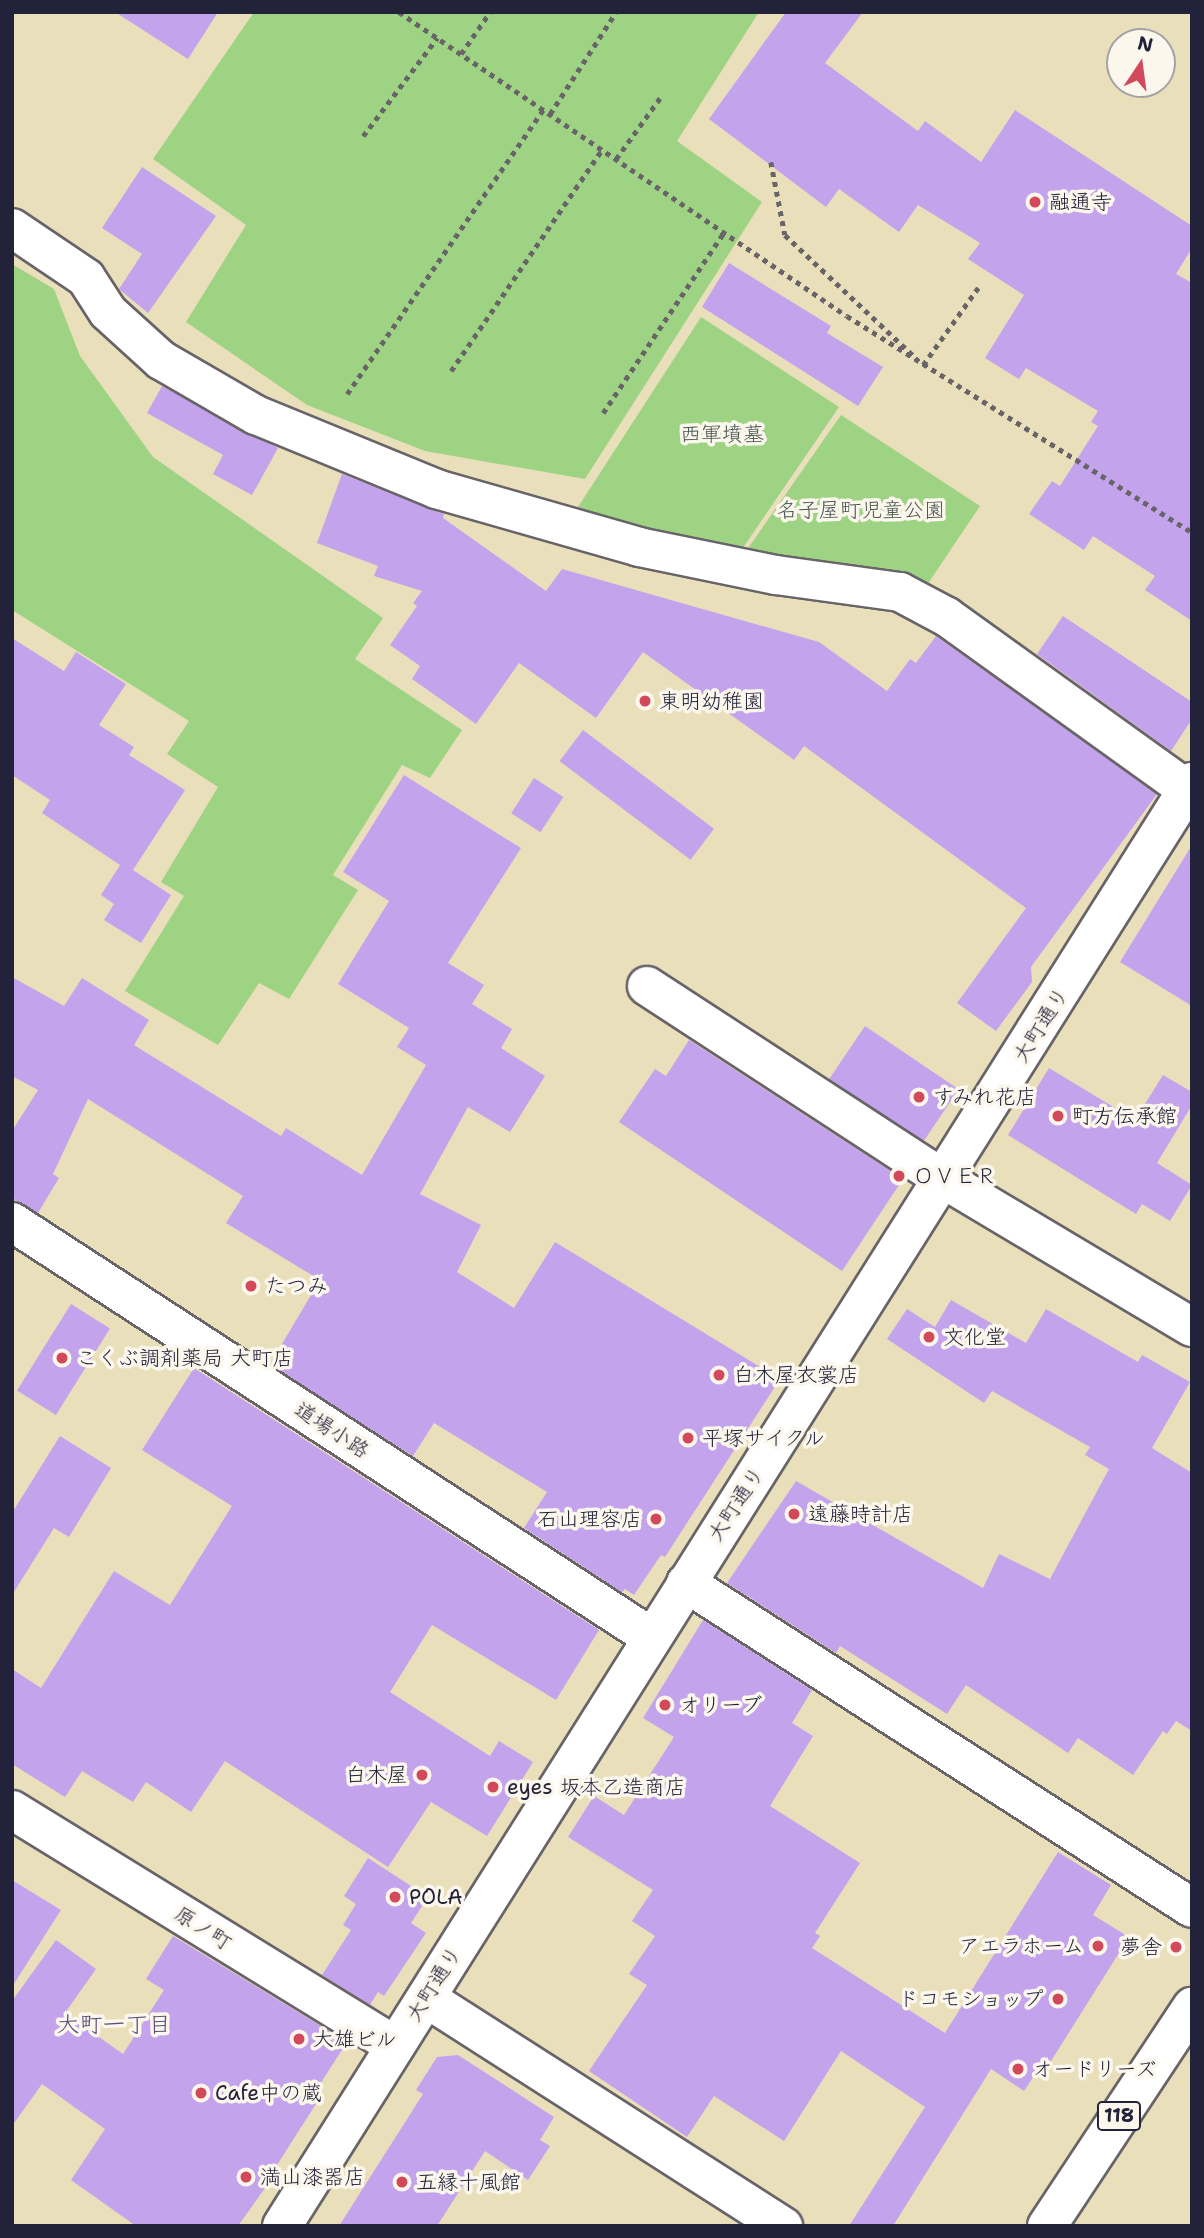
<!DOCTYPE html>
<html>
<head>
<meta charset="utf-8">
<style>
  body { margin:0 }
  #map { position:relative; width:1204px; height:2238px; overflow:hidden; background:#eadfbb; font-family:"Shantell Sans","Klee One",sans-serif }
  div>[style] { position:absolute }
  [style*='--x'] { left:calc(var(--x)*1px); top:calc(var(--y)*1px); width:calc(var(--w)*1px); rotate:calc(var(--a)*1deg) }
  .green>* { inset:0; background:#9fd384 }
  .building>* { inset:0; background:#c4a3ed; transform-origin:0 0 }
  .path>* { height:4.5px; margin-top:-2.25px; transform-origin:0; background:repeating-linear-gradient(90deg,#686468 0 5px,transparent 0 10px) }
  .roads { filter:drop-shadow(2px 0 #686468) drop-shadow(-2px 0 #686468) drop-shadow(0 2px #686468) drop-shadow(0 -2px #686468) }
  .street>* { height:38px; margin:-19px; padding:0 19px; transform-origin:19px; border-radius:19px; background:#fff }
  .secondary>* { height:38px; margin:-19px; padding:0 19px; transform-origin:19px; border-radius:19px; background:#fff }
  .highway>* { height:38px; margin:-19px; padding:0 19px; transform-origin:19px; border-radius:19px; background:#fff }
  .dots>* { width:19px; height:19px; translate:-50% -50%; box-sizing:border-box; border:4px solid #fbf7ec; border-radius:50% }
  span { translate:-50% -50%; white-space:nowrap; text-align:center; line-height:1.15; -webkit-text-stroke:7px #fbf7ec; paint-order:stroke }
  .shield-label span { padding:2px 5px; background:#fbf7ec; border:2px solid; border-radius:5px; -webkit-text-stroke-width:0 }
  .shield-label { font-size:19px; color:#22223b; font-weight:700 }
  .poi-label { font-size:21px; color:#22223b }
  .left { translate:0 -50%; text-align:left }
  .right { translate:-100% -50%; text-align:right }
  .park-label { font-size:21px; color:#485751 }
  .street-label { font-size:21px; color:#22223b }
  .neighbourhood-label { font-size:23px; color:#5b4f79 }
  .frame { position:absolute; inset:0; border:14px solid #22223b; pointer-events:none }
  .north { position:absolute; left:1106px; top:28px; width:70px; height:70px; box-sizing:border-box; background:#fbf7ec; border:2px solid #a4a2a5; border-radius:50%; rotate:13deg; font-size:19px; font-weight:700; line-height:28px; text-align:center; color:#22223b }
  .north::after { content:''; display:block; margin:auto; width:24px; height:32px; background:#d1495b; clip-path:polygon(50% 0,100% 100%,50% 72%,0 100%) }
</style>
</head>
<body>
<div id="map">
  <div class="green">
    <div style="clip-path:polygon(254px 12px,759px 12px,677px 141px,762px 202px,585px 479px,425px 451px,307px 405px,186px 322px,246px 225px,153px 159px)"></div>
    <div style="clip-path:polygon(12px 264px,54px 289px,80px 356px,153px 457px,383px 618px,355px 659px,462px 730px,430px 778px,402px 765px,333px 875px,358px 890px,289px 999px,259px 983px,218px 1045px,125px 991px,184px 896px,161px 882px,218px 787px,167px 754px,189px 721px,12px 610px)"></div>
    <div style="clip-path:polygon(701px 317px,839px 407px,736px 558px,642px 535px,578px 507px)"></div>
    <div style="clip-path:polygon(841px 415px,980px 506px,927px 585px,739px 561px)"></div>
  </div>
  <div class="building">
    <div style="clip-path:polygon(115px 12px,218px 12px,188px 59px)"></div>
    <div style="clip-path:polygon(786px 12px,863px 12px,825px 63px,918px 131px,925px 121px,981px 162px,1015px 110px,1192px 226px,1192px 248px,1176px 274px,1192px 283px,1192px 621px,1145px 590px,1155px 576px,1093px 536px,1084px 550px,1029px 514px,1052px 481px,1060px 486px,1098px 426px,1091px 422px,1098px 411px,1026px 368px,1019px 379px,985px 358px,1024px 295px,968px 259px,980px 243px,918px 205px,899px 232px,839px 189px,826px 207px,709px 119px)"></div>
    <div style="clip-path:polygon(142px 167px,216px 216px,148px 313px,119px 289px,142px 254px,102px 228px)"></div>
    <div style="clip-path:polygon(729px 263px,831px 326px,827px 333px,883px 367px,858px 406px,702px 307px)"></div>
    <div style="clip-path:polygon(162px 386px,278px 448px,252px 495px,213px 474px,223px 455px,147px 413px)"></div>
    <div style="clip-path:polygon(342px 474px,444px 514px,443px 518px,546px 591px,562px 569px,819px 642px,887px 691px,910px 659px,916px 663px,936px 636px,1157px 794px,1031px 967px,1032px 982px,996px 1031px,957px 1003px,1026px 908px,804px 746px,794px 760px,643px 652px,596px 718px,519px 663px,476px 724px,412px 679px,420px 666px,390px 645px,417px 606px,413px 603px,422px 591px,374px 576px,378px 566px,317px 543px)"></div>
    <div style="clip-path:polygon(1063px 616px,1192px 702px,1192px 719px,1171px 751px,1037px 654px)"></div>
    <div style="clip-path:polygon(12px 638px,64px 671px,76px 652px,126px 684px,99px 725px,134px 747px,129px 755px,185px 790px,133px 870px,171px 895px,141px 943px,104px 920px,114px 904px,101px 895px,120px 865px,42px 813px,50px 800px,12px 775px)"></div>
    <div style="left:583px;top:730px;width:164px;height:39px;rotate:37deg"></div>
    <div style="clip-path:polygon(404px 775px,521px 848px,448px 963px,484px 985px,472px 1004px,512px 1029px,501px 1048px,545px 1076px,510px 1132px,468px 1107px,420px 1194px,481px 1225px,457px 1272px,514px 1308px,555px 1242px,780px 1379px,665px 1557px,661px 1555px,634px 1595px,625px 1589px,622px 1592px,524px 1528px,547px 1492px,434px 1423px,413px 1456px,270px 1364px,320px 1280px,226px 1223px,243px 1196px,88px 1099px,53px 1174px,59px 1178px,38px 1213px,12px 1198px,12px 1131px,38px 1090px,12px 1076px,12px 977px,64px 1006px,82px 978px,149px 1020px,134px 1045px,281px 1136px,286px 1128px,362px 1175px,426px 1065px,397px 1047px,409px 1028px,338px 984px,389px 901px,343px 872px)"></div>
    <div style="left:534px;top:778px;width:35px;height:42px;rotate:33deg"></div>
    <div style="clip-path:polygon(1192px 845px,1192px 1006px,1120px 962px)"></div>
    <div style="left:865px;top:1026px;width:113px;height:64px;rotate:34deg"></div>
    <div style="clip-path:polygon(689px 1040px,903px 1179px,842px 1271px,619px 1122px,655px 1069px,666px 1076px)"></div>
    <div style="clip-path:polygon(1049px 1068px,1135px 1120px,1163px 1075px,1192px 1092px,1192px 1105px,1157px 1163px,1192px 1185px,1170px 1221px,1142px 1204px,1136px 1214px,1008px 1135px)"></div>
    <div style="clip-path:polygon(951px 1300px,1026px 1343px,1046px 1309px,1138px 1362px,1142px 1355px,1190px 1382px,1152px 1448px,1192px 1473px,1192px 1731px,1176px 1721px,1167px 1734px,1163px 1731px,1133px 1775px,1078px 1738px,1068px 1753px,966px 1685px,947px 1714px,840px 1646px,836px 1653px,727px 1583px,796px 1481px,983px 1588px,999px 1554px,1050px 1579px,1109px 1469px,1085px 1455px,1090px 1447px,992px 1391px,984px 1403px,887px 1339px,907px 1309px,935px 1327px)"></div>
    <div style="left:71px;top:1304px;width:46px;height:102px;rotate:32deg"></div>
    <div style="clip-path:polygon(194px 1368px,599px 1630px,556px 1700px,432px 1625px,390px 1692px,490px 1756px,499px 1741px,533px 1762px,487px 1836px,431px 1802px,388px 1867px,225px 1761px,191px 1812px,146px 1782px,133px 1802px,82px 1771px,65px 1797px,12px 1764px,12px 1669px,41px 1688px,114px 1571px,170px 1605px,232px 1506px,142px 1450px)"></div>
    <div style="clip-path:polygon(60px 1436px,111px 1468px,69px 1537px,54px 1528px,12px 1595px,12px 1513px)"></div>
    <div style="clip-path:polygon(703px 1620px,812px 1690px,792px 1723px,813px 1736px,770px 1806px,860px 1863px,815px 1933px,820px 1936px,812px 1948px,945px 2033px,1058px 1852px,1111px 1885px,1093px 1915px,1129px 1937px,1051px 2061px,1046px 2058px,1024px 2091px,991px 2069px,893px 2226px,849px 2226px,925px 2107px,841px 2051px,784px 2141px,714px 2096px,687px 2137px,589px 2071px,647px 1985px,629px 1974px,655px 1936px,632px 1921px,653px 1890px,568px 1837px,594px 1796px,624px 1815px,674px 1737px,643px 1718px)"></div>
    <div style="clip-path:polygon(368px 1858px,428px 1897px,411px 1923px,426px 1933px,384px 1996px,378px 1992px,370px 2005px,322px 1975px,351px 1930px,343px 1925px,356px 1904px,344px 1896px)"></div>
    <div style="clip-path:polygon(12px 1880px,61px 1910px,12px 1987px)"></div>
    <div style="clip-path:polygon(173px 1936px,347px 2042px,315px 2092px,321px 2096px,277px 2165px,280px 2167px,238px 2226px,136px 2226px,71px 2180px,105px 2129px,42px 2084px,12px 2126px,12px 2001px,56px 1940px,96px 1969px,65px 2013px,123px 2054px,164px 1990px,146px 1979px)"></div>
    <div style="clip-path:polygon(458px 2055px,554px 2117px,540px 2140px,550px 2146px,528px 2180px,485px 2151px,437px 2226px,339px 2226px,423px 2094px,416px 2090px,437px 2057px)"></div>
  </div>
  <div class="path">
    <div style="--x:399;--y:12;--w:541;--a:34.16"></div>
    <div style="--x:847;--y:316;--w:407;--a:32.1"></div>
    <div style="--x:461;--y:54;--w:51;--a:-55.4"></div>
    <div style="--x:550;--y:114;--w:121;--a:-57.1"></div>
    <div style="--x:363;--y:136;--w:123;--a:-52.9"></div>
    <div style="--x:616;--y:159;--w:75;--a:-54.2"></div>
    <div style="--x:771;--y:162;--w:74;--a:79.1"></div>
    <div style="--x:785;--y:235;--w:181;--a:43.2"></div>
    <div style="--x:923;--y:365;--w:95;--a:-54.5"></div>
    <div style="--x:451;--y:371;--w:268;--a:-55.7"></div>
    <div style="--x:347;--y:394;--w:345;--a:-55.4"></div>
    <div style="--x:603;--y:413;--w:218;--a:-56.2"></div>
  </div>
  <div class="roads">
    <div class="street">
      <div style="--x:12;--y:228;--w:89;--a:34"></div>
      <div style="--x:86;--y:278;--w:40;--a:57.1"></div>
      <div style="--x:108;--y:312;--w:72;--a:42.2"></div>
      <div style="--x:161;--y:360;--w:110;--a:30.1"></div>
      <div style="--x:256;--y:415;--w:195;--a:22.3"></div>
      <div style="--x:436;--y:489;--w:211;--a:15.9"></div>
      <div style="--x:639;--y:547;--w:140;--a:11.6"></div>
      <div style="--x:776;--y:575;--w:125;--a:7.8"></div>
      <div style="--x:900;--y:592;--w:53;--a:28"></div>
      <div style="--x:947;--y:617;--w:302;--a:35.7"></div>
      <div style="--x:647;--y:986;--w:356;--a:33.1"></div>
      <div style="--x:12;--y:1222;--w:762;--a:33"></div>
      <div style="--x:686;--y:1583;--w:601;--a:32.71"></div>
      <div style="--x:12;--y:1810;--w:450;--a:31.6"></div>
      <div style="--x:426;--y:1998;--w:424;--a:32.6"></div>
    </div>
    <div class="secondary">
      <div style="--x:945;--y:1180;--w:287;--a:30.8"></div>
      <div style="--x:282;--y:2226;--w:1707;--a:-57.78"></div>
    </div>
    <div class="highway">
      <div style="--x:1047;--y:2226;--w:263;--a:-56.5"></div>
    </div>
  </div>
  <div class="dots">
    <div style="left:1035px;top:202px;background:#d1495b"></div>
    <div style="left:645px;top:701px;background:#d1495b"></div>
    <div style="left:919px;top:1097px;background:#d1495b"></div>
    <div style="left:1058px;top:1116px;background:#d1495b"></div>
    <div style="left:899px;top:1176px;background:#d1495b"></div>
    <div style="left:251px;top:1286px;background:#d1495b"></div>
    <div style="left:929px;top:1337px;background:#d1495b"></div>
    <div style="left:62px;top:1358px;background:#d1495b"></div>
    <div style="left:719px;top:1375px;background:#d1495b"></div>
    <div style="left:688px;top:1438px;background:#d1495b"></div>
    <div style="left:794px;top:1514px;background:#d1495b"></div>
    <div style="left:656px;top:1519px;background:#d1495b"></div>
    <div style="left:665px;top:1705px;background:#d1495b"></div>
    <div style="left:422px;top:1775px;background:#d1495b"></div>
    <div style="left:493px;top:1787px;background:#d1495b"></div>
    <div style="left:395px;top:1897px;background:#d1495b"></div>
    <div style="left:1098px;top:1946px;background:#d1495b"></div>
    <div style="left:1176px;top:1947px;background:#d1495b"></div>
    <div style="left:1058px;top:1999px;background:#d1495b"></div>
    <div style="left:299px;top:2039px;background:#d1495b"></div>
    <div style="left:1018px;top:2069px;background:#d1495b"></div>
    <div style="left:201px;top:2093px;background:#d1495b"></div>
    <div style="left:246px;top:2177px;background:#d1495b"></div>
    <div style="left:402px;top:2182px;background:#d1495b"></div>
  </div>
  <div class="shield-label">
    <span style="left:1119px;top:2116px">118</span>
  </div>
  <div class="poi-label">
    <span class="left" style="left:1049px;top:202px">融通寺</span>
    <span class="left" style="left:659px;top:701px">東明幼稚園</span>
    <span class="left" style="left:933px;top:1097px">すみれ花店</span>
    <span class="left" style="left:1072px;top:1116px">町方伝承館</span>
    <span class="left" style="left:913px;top:1176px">ＯＶＥＲ</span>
    <span class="left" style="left:265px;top:1286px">たつみ</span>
    <span class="left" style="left:943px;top:1337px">文化堂</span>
    <span class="left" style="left:76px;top:1358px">こくぶ調剤薬局 大町店</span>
    <span class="left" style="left:733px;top:1375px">白木屋衣裳店</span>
    <span class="left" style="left:702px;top:1438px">平塚サイクル</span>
    <span class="left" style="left:808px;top:1514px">遠藤時計店</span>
    <span class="right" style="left:642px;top:1519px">石山理容店</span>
    <span class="left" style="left:679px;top:1705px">オリーブ</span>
    <span class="right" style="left:408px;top:1775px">白木屋</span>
    <span class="left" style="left:507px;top:1787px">eyes 坂本乙造商店</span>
    <span class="left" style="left:409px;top:1897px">POLA</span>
    <span class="right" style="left:1084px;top:1946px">アエラホーム</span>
    <span class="right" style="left:1162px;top:1947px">夢舎</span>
    <span class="right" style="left:1044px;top:1999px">ドコモショップ</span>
    <span class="left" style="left:313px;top:2039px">大雄ビル</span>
    <span class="left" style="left:1032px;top:2069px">オードリーズ</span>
    <span class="left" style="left:215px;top:2093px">Cafe中の蔵</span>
    <span class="left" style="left:260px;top:2177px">満山漆器店</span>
    <span class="left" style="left:416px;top:2182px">五縁十風館</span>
  </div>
  <div class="park-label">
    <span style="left:722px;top:434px">西軍墳墓</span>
    <span style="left:861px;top:510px">名子屋町児童公園</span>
  </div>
  <div class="street-label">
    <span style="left:1041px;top:1025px;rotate:-58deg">大町通り</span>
    <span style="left:332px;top:1430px;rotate:33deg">道場小路</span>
    <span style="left:736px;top:1504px;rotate:-57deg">大町通り</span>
    <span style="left:203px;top:1928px;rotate:32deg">原ノ町</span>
    <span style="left:434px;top:1984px;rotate:-58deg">大町通り</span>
  </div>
  <div class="neighbourhood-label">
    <span style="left:114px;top:2024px">大町一丁目</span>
  </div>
  <div class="frame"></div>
  <div class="north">N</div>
</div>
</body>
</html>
